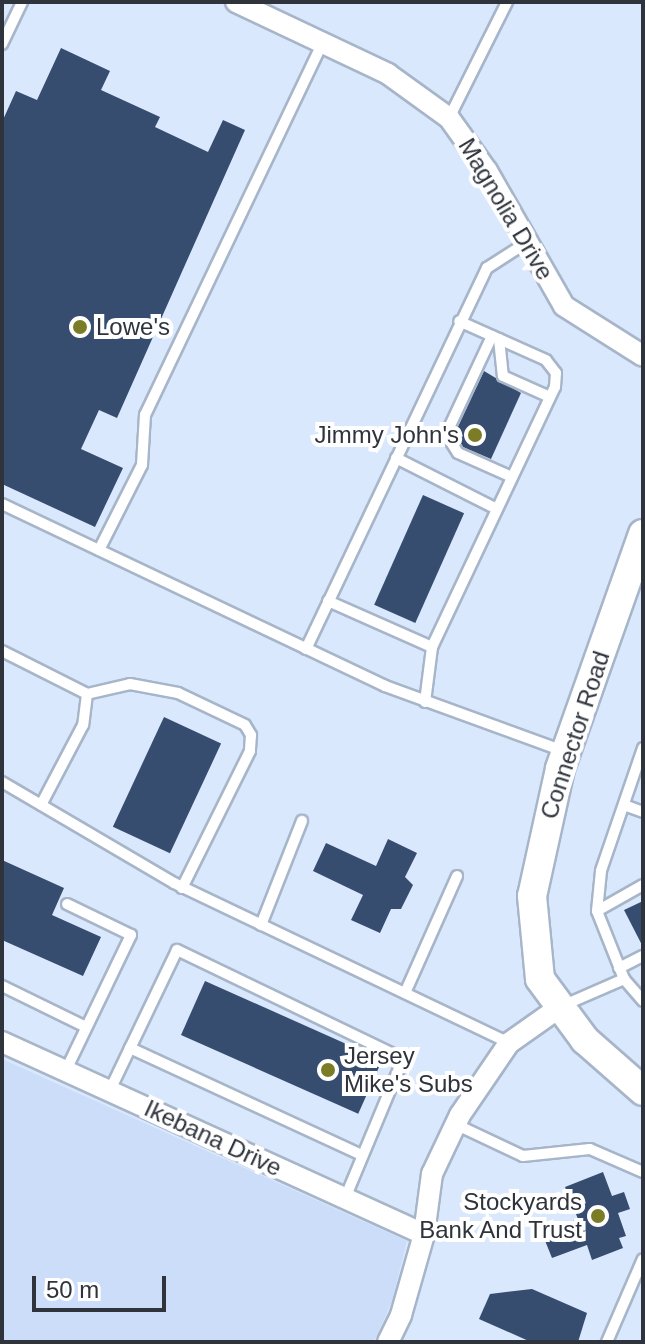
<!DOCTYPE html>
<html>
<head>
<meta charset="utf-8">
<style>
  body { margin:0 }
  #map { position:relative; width:645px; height:1344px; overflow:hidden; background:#dae8fe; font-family:Arial,sans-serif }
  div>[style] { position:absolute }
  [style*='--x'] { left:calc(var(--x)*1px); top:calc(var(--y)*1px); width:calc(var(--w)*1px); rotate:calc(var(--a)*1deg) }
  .built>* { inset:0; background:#cbddf9 }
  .building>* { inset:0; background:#364d70; transform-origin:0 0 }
  .roads { filter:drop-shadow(2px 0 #a7b5c9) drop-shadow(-2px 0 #a7b5c9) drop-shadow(0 2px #a7b5c9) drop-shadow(0 -2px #a7b5c9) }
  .service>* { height:10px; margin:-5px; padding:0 5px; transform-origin:5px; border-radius:5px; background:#fff }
  .minor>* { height:20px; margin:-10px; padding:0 10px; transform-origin:10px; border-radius:10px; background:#fff }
  .secondary>* { height:28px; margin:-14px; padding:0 14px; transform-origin:14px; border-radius:14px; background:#fff }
  .dots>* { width:22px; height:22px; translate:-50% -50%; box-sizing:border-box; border:4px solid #fff; border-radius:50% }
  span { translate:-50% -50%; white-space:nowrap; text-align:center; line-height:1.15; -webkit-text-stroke:8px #fff; paint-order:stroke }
  .street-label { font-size:24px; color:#2e333c }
  .poi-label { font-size:24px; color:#2e333c }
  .left { translate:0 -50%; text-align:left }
  .right { translate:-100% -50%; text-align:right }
  .frame { position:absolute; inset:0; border:4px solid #2e333c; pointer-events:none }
  .scale { position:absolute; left:32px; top:1276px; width:134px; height:36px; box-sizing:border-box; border:4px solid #2e333c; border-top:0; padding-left:10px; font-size:24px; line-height:28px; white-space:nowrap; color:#2e333c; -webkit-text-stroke:6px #fff; paint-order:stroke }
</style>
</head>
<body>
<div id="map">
  <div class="built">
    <div style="clip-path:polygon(2px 1059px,407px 1241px,392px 1301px,374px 1342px,2px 1342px)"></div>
  </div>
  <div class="building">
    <div style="clip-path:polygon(61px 48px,110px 71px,101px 90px,160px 117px,155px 127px,208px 152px,223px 120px,245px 130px,117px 418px,99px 410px,81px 449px,123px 468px,95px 527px,2px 484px,2px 122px,16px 91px,37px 100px)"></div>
    <div style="clip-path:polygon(484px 371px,521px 393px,491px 459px,463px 447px,455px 433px)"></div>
    <div style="left:423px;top:495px;width:45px;height:120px;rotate:24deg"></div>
    <div style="left:164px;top:717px;width:63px;height:121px;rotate:25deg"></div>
    <div style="clip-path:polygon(388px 839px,417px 853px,405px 877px,413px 885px,401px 909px,391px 909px,380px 933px,351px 920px,363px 895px,313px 871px,326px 843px,376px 866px)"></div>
    <div style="clip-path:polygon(2px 860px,64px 888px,52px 915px,101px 937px,83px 976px,2px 940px)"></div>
    <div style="clip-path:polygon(643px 901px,643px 947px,624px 910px)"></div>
    <div style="left:205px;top:981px;width:194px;height:59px;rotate:24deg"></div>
    <div style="clip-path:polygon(603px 1172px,612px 1196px,624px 1192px,630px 1209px,618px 1213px,626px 1236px,619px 1238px,623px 1248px,592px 1260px,587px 1245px,552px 1258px,542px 1233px,578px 1219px,565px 1187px)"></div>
    <div style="clip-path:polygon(532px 1289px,587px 1313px,578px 1342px,531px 1342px,479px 1319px,490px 1294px)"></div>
  </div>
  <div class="roads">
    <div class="service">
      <div style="--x:2;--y:44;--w:47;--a:-64.5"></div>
      <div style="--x:449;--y:118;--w:130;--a:-63.4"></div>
      <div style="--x:492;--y:336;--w:108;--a:115.1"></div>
      <div style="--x:446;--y:434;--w:22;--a:58"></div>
      <div style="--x:458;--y:453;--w:59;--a:24"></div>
      <div style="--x:499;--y:339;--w:37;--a:84"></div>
      <div style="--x:503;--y:376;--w:51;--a:24.1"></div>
      <div style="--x:396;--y:458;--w:113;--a:26.8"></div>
      <div style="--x:2;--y:504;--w:424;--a:25.4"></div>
      <div style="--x:385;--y:686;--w:190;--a:20"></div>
      <div style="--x:99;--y:550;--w:95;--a:-63.2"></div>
      <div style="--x:142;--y:465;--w:50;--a:-86.6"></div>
      <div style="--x:145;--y:415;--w:411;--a:-64.5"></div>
      <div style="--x:328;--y:601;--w:114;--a:23.9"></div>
      <div style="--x:306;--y:649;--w:422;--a:-64.6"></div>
      <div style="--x:487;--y:268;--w:46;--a:-32.7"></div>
      <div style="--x:2;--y:651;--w:95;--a:26.8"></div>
      <div style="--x:87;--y:694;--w:31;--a:97"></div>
      <div style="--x:83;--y:725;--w:90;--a:117.7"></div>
      <div style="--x:87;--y:694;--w:44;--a:-13.1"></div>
      <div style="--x:130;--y:684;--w:49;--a:10.6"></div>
      <div style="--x:178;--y:693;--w:74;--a:25.5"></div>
      <div style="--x:245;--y:725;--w:12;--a:59"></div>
      <div style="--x:251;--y:735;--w:16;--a:94"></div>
      <div style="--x:250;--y:751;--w:153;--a:116.4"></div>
      <div style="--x:425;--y:702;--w:55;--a:-82.7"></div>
      <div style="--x:432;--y:647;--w:288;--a:-64.7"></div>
      <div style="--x:555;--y:387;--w:14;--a:-86"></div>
      <div style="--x:556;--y:373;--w:16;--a:-128"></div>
      <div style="--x:546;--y:360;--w:95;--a:-155.9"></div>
      <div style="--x:643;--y:748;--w:130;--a:108.9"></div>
      <div style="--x:601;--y:871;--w:40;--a:95.7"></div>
      <div style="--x:597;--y:911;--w:73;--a:68.3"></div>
      <div style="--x:624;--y:979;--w:29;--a:49"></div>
      <div style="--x:2;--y:782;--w:199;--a:30.4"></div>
      <div style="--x:174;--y:883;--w:371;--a:25.5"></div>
      <div style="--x:624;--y:805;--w:20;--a:20"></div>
      <div style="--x:597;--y:911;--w:53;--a:-29.5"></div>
      <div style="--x:261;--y:925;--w:112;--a:-68.5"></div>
      <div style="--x:619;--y:968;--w:27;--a:-27"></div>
      <div style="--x:2;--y:986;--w:93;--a:26"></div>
      <div style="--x:405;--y:993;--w:128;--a:-66"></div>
      <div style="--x:562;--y:1006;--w:68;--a:-23.5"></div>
      <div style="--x:130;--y:1048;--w:252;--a:24.8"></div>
      <div style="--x:66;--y:1070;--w:150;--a:-64.3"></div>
      <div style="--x:131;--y:935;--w:71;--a:-154.2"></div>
      <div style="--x:110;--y:1090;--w:155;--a:-64.4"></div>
      <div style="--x:177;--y:950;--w:251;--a:25.7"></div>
      <div style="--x:403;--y:1059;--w:151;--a:112.6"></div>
      <div style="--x:455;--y:1124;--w:75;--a:25.2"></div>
      <div style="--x:523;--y:1156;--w:67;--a:-6"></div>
      <div style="--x:590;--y:1149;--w:58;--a:23.5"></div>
      <div style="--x:607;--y:1342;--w:90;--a:-66.6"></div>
    </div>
    <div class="minor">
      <div style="--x:236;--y:2;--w:168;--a:25.3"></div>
      <div style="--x:388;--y:74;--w:75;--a:35.8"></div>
      <div style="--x:449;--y:118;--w:65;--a:54.4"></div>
      <div style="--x:487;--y:171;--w:155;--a:60.3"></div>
      <div style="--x:564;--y:306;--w:93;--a:32.3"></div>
      <div style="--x:2;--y:1042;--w:464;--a:24.5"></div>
      <div style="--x:388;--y:1342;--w:30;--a:-64"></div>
      <div style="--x:401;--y:1315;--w:84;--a:-74.1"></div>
      <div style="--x:424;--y:1234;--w:61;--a:-82.4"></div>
      <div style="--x:432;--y:1174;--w:65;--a:-64.6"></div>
      <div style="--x:460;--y:1115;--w:87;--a:-55.8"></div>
      <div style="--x:509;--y:1043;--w:62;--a:-35.2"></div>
    </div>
    <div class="secondary">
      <div style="--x:643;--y:534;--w:249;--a:109.5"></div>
      <div style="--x:560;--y:769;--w:130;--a:102.4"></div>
      <div style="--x:532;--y:896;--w:83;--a:84.5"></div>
      <div style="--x:540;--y:979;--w:76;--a:53.6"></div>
      <div style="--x:585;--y:1040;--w:77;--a:41.3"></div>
    </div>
  </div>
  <div class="dots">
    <div style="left:80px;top:327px;background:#7a7d26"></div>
    <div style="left:475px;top:435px;background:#7a7d26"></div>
    <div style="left:328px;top:1070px;background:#7a7d26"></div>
    <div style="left:598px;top:1216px;background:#7a7d26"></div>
  </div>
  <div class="street-label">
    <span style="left:506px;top:209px;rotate:59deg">Magnolia Drive</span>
    <span style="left:575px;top:735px;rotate:-72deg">Connector Road</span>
    <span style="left:213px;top:1138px;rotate:25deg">Ikebana Drive</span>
  </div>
  <div class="poi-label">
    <span class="left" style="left:96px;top:327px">Lowe's</span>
    <span class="right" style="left:459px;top:435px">Jimmy John's</span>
    <span class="left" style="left:344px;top:1070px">Jersey<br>Mike's Subs</span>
    <span class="right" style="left:582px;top:1216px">Stockyards<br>Bank And Trust</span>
  </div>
  <div class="frame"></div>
  <div class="scale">50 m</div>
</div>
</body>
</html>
